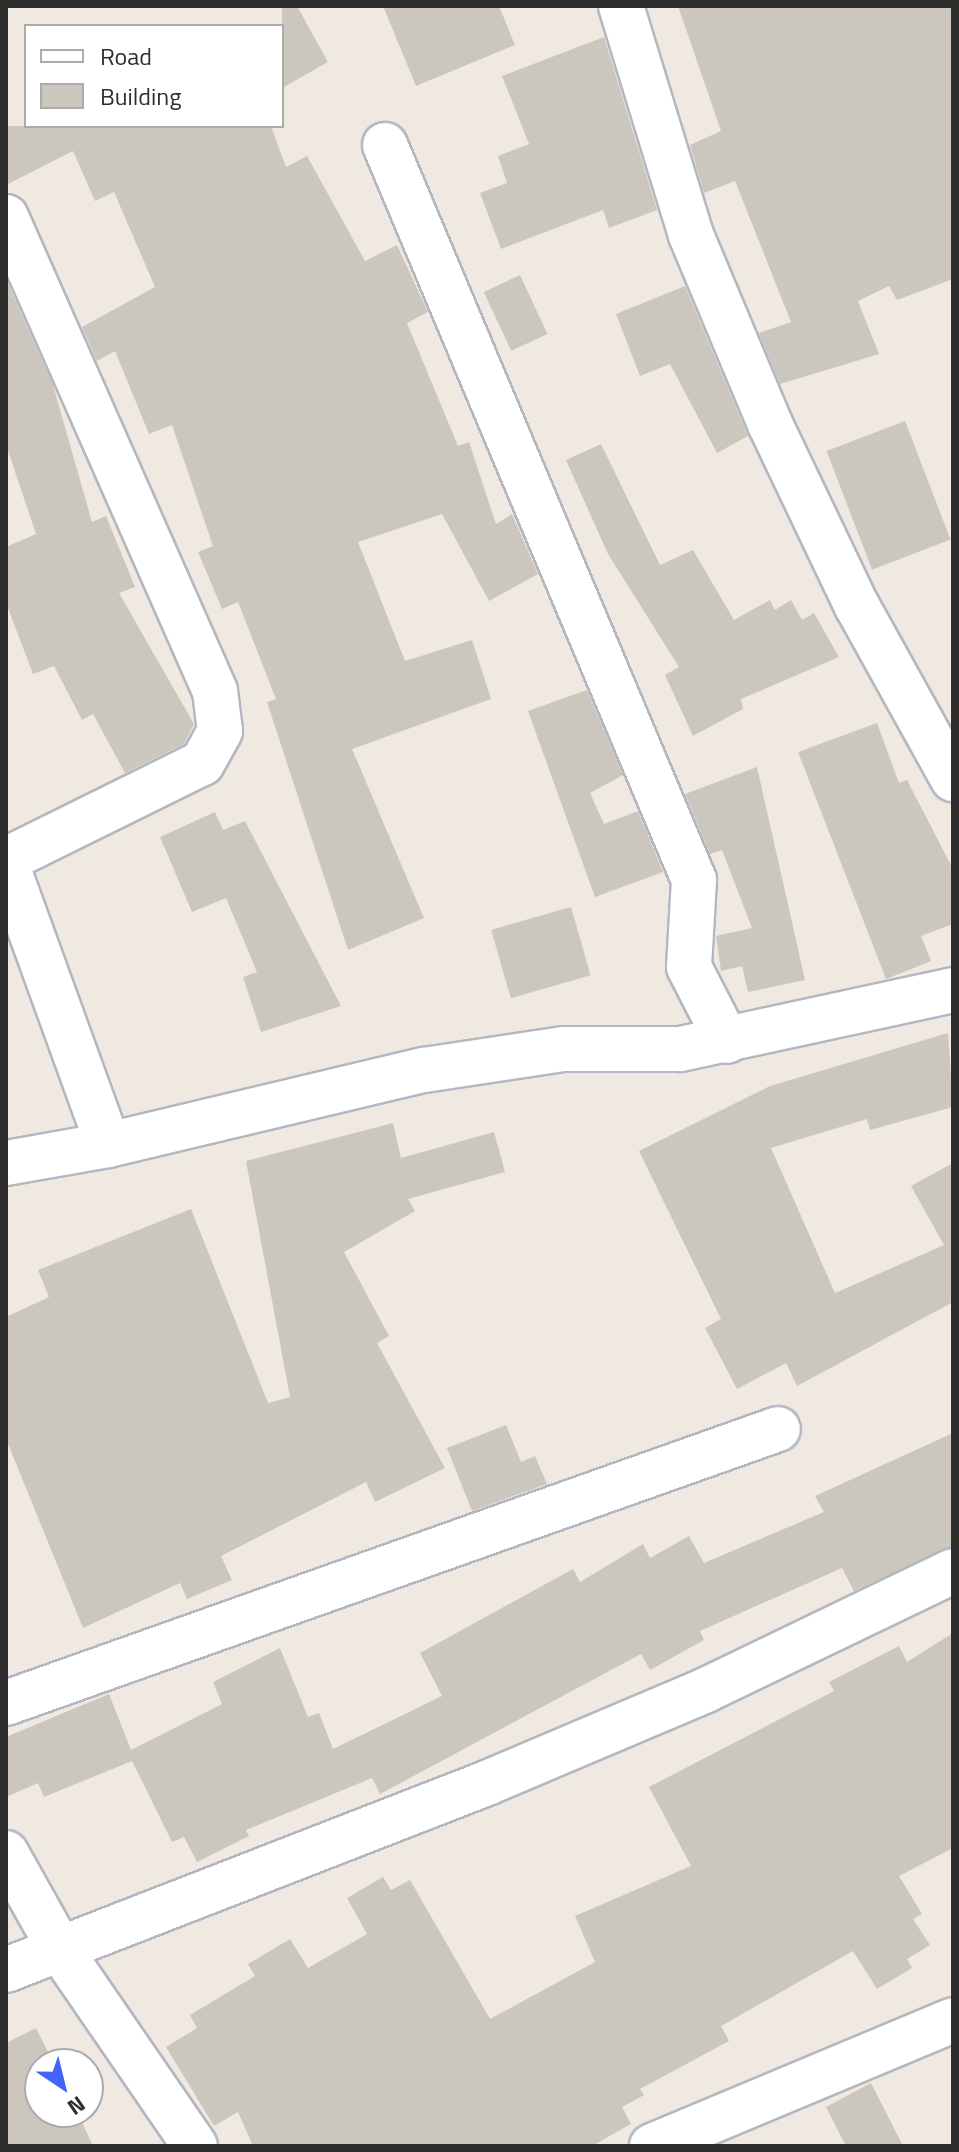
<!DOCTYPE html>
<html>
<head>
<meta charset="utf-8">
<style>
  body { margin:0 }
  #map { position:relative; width:959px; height:2152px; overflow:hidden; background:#efe9e1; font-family:"Titillium Web",sans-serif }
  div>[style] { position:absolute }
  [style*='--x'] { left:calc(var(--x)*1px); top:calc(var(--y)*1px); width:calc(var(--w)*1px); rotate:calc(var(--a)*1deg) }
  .building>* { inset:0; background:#cbc7bf; transform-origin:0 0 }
  .roads { filter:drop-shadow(2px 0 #b4b7c1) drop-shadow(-2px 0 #b4b7c1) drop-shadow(0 2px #b4b7c1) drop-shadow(0 -2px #b4b7c1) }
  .minor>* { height:44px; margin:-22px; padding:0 22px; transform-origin:22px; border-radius:22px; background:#fff }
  span { translate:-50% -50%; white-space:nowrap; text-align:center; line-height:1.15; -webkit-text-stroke:6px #fff; paint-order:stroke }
  .frame { position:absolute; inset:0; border:8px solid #2e2e2e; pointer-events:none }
  .legend { position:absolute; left:24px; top:24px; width:260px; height:104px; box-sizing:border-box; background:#fff; border:2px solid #ababab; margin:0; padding:10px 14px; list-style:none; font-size:24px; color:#2e2e2e }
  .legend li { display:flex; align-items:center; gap:16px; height:40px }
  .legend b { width:40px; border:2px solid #ababab }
  .north { position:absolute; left:24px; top:2048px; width:80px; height:80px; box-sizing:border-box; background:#fff; border:2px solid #ababab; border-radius:50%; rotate:145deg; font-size:22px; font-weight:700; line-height:32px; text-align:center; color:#2e2e2e }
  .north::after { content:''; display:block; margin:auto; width:28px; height:36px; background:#4264fb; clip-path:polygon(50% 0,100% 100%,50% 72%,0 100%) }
</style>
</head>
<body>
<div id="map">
  <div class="building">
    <div style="clip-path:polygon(282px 6px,297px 6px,328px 62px,282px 88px)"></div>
    <div style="clip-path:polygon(383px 6px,499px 6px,515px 45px,416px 86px)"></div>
    <div style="clip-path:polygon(678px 6px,953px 6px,953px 279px,897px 300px,889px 286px,858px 301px,879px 354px,780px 384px,759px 333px,791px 322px,735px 181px,704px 193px,690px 145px,721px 131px)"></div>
    <div style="clip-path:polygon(604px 37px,657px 210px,609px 228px,603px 210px,501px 249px,480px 193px,507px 183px,498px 156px,529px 144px,502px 76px)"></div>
    <div style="clip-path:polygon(6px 126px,271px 126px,286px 167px,307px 156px,365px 261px,397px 245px,428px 312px,407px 323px,458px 446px,469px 442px,496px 524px,512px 514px,538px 574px,489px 601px,442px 514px,358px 542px,405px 661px,472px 640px,491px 699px,352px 749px,424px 918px,348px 950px,267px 702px,276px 699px,238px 602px,222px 609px,198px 552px,213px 546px,172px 425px,149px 434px,115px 351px,97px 361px,82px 327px,155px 287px,114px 192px,95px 201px,73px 151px,6px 185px)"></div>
    <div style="left:520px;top:275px;width:65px;height:40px;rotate:65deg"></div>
    <div style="clip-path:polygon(6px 279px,53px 385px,92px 522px,106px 516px,135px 587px,119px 593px,194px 724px,184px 744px,125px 773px,93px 714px,82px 720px,54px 666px,33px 674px,6px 603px,6px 547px,36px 534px,6px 445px)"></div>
    <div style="clip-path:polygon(685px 286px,748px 436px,717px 453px,670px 364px,640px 376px,616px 314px)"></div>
    <div style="left:905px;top:421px;width:127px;height:84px;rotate:69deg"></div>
    <div style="clip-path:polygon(601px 444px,660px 565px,693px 550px,734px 620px,770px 600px,775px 610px,791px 600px,802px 620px,814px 613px,839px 657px,741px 699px,743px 709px,693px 736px,665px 675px,679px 667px,608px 554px,566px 460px)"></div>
    <div style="clip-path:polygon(587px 690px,623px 775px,590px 793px,604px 824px,638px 811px,663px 872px,595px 897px,528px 711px)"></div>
    <div style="clip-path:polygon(877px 723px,899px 783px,907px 780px,953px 869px,953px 924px,921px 936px,931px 961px,886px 979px,798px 752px)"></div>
    <div style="clip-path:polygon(757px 767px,805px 980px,748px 992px,742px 966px,721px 971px,716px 936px,752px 928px,722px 850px,710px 854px,685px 794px)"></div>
    <div style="clip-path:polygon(215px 812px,223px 830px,245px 821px,341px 1006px,261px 1032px,243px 977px,257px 972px,226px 898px,192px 912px,160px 837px)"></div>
    <div style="left:571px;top:907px;width:71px;height:83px;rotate:74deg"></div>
    <div style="clip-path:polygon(948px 1033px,953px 1107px,870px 1130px,867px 1119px,771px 1148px,835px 1293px,944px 1245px,911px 1186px,953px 1163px,953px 1302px,797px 1386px,786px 1363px,737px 1389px,705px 1328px,721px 1319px,639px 1151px,770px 1086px)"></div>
    <div style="clip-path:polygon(393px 1123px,401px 1158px,494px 1132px,505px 1172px,408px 1199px,415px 1211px,344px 1252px,389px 1336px,377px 1343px,445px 1468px,375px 1502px,366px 1482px,221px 1556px,232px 1580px,187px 1599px,180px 1583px,83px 1628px,6px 1439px,6px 1317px,49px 1297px,38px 1270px,191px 1209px,268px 1403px,290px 1397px,246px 1161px)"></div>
    <div style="clip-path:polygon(506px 1425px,521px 1462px,535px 1456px,547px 1484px,472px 1511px,447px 1448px)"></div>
    <div style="clip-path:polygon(953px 1433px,953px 1546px,854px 1591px,842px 1568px,700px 1631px,704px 1640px,650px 1670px,641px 1654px,380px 1794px,372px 1778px,246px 1830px,249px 1836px,197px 1862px,184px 1837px,172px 1842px,132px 1761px,44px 1797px,38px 1783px,6px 1797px,6px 1737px,109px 1694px,131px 1750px,222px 1704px,213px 1682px,280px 1648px,308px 1717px,319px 1713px,333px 1749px,442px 1696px,420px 1653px,573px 1569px,580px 1582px,643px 1544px,650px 1558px,689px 1536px,704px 1563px,824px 1512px,815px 1496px)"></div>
    <div style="clip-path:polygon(953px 1633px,953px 1848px,899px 1876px,922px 1914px,913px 1919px,930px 1945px,907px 1959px,912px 1968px,877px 1989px,853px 1951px,721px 2026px,729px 2041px,640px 2089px,644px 2095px,622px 2107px,631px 2124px,592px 2146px,253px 2146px,238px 2112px,214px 2126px,166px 2047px,197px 2028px,190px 2015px,255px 1976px,248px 1964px,290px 1939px,308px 1968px,367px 1934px,347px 1898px,383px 1877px,391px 1890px,410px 1880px,490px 2019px,595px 1962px,575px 1916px,691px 1866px,649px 1787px,834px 1691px,829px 1682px,899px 1646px,907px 1662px)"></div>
    <div style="clip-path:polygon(36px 2028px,54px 2064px,40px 2064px,40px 2112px,77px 2112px,93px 2146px,6px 2146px,6px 2043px)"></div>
    <div style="clip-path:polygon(871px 2083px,903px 2146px,846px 2146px,826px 2107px)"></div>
  </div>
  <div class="roads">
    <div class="minor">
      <div style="--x:621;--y:6;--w:239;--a:73"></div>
      <div style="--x:691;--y:235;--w:205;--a:67.3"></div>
      <div style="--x:770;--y:424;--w:202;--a:64.5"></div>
      <div style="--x:857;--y:606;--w:198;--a:61"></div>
      <div style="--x:385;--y:145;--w:797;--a:67.2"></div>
      <div style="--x:694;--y:880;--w:87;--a:93.3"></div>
      <div style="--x:689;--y:967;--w:83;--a:62.8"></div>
      <div style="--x:6;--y:217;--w:518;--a:66.21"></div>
      <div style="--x:215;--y:691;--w:40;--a:82.9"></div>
      <div style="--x:220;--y:731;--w:37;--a:119"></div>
      <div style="--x:202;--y:763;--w:219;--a:153.7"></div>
      <div style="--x:6;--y:863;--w:300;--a:70.1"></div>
      <div style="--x:108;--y:1145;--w:104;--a:170"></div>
      <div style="--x:108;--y:1145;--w:325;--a:-13.4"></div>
      <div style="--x:424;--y:1070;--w:141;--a:-8.6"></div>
      <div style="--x:563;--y:1049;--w:117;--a:0"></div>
      <div style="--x:680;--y:1049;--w:279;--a:-12.2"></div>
      <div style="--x:6;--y:1703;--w:819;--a:-19.54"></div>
      <div style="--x:6;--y:1853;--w:109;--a:60.8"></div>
      <div style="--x:59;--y:1948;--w:240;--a:55.5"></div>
      <div style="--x:6;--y:1970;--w:516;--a:-21.24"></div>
      <div style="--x:487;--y:1783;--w:238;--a:-23"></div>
      <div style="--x:706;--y:1690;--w:274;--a:-25.7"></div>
      <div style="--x:652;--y:2146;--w:326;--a:-22.7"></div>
    </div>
  </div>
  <div class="frame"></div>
  <ul class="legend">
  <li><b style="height:10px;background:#fff"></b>Road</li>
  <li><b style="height:22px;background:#cbc7bf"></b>Building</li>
  </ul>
  <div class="north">N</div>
</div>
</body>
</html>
